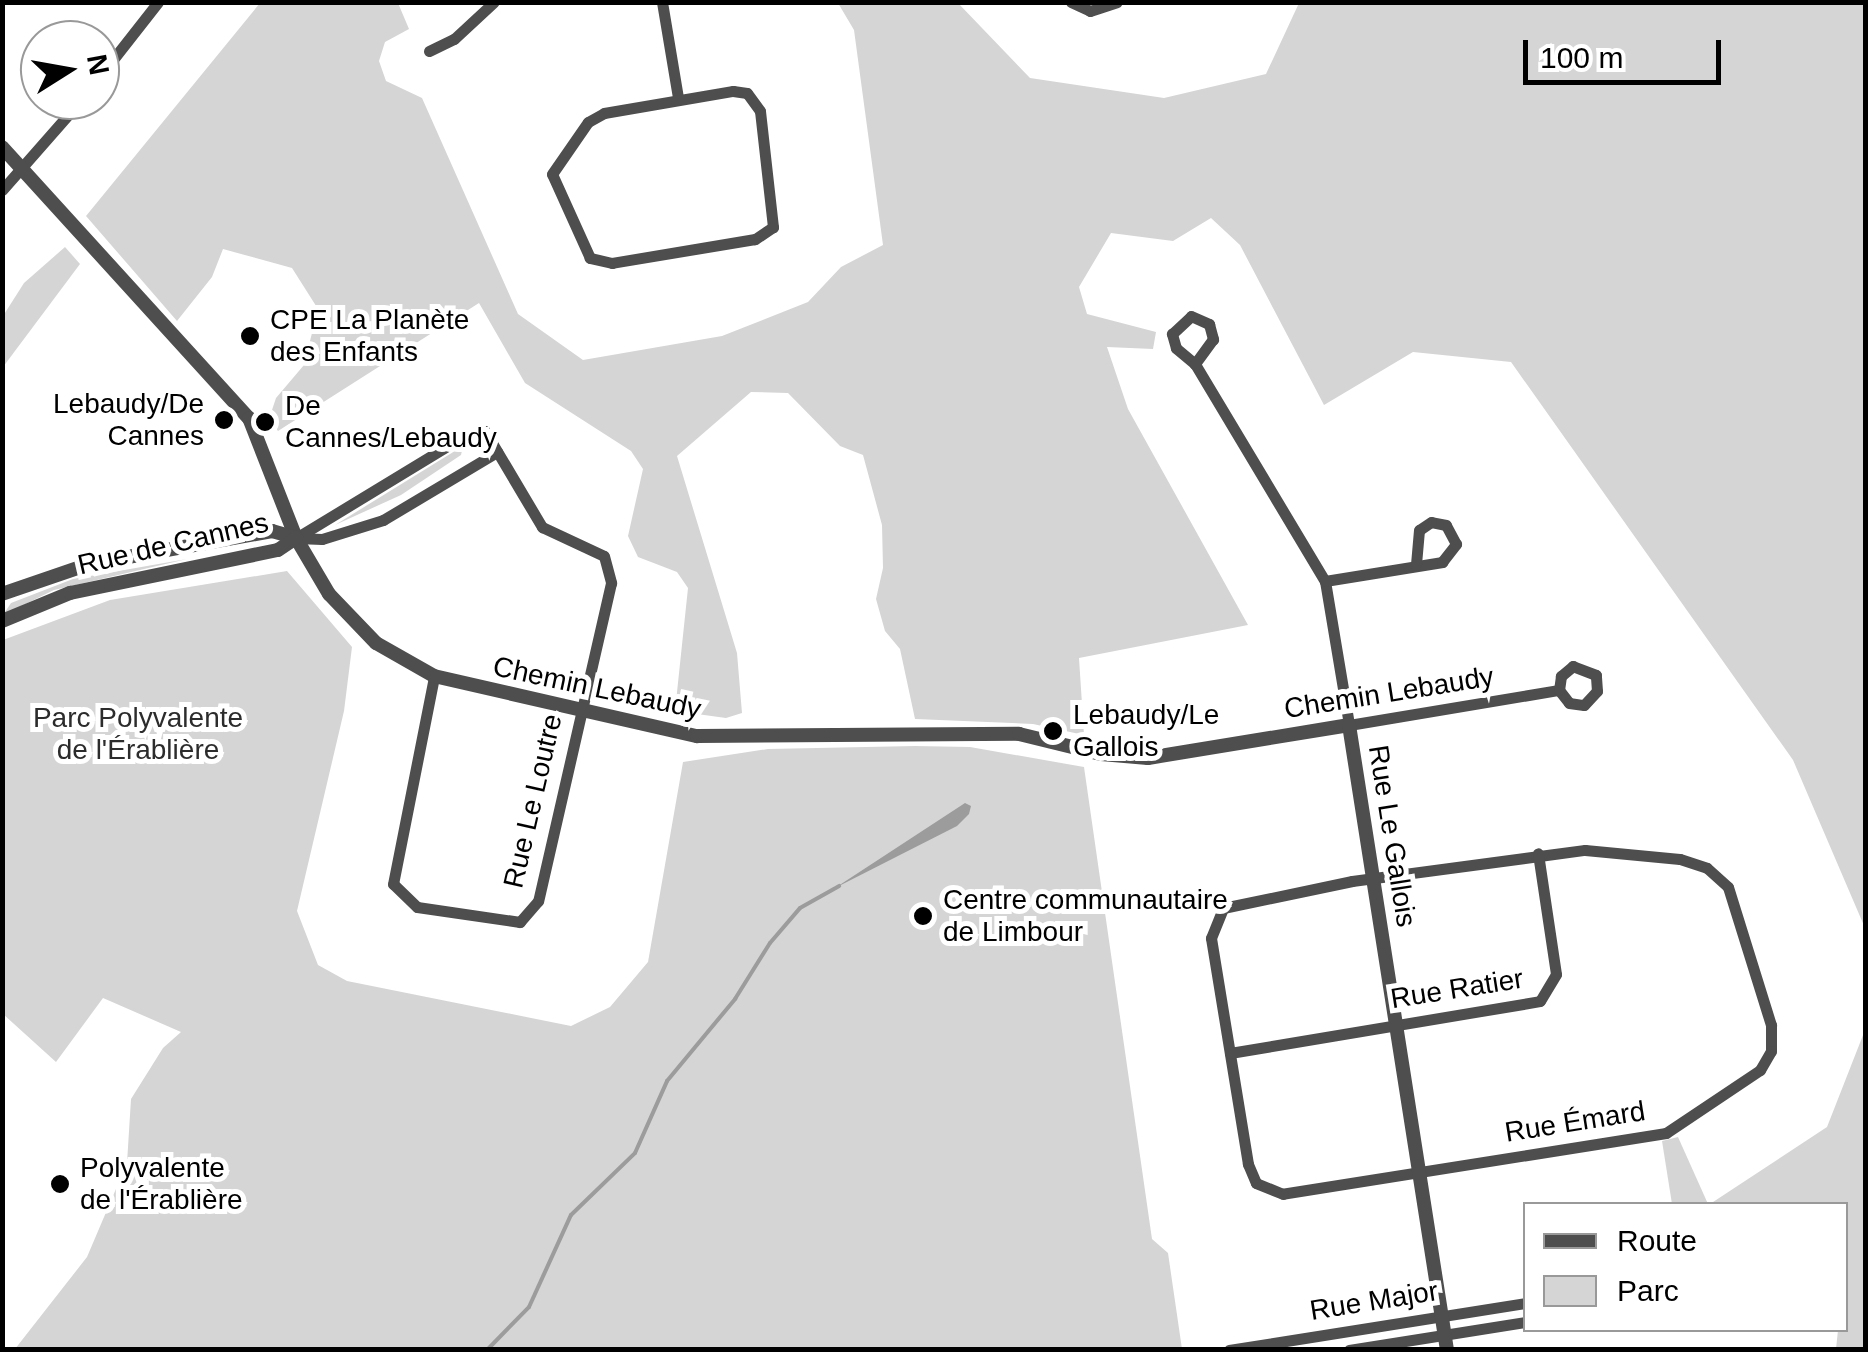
<!DOCTYPE html>
<html>
<head>
<meta charset="utf-8">
<style>
  body { margin:0 }
  #map { position:relative; width:1868px; height:1352px; overflow:hidden; background:#fff; font-family:Helvetica,sans-serif }
  div>[style] { position:absolute }
  [style*='--x'] { left:calc(var(--x)*1px); top:calc(var(--y)*1px); width:calc(var(--w)*1px); rotate:calc(var(--a)*1deg) }
  .green>* { inset:0; background:#d5d5d5 }
  .water>* { inset:0; background:#9c9c9c }
  .stream>* { height:4px; margin:-2px; padding:0 2px; transform-origin:2px; border-radius:2px; background:#9c9c9c }
  .minor>* { height:11px; margin:-5.5px; padding:0 5.5px; transform-origin:5.5px; border-radius:5.5px; background:#4e4e4e }
  .tertiary>* { height:14px; margin:-7px; padding:0 7px; transform-origin:7px; border-radius:7px; background:#4e4e4e }
  .dots>* { width:28px; height:28px; translate:-50% -50%; box-sizing:border-box; border:5px solid #fff; border-radius:50% }
  span { translate:-50% -50%; white-space:nowrap; text-align:center; line-height:1.15; -webkit-text-stroke:10px #fff; paint-order:stroke }
  .poi-label { font-size:28px; color:#000 }
  .left { translate:0 -50%; text-align:left }
  .right { translate:-100% -50%; text-align:right }
  .street-label { font-size:28px; color:#000 }
  .park-label { font-size:28px; color:#2c2c2c }
  .frame { position:absolute; inset:0; border:5px solid #000; pointer-events:none }
  .legend { position:absolute; left:1523px; top:1202px; width:325px; height:130px; box-sizing:border-box; background:#fff; border:2px solid #999; margin:0; padding:12px 18px; list-style:none; font-size:30px; color:#000 }
  .legend li { display:flex; align-items:center; gap:20px; height:50px }
  .legend b { width:50px; border:2px solid #999 }
  .north { position:absolute; left:20px; top:20px; width:100px; height:100px; box-sizing:border-box; background:#fff; border:2px solid #999; border-radius:50%; rotate:79deg; font-size:28px; font-weight:700; line-height:40px; text-align:center; color:#000 }
  .north::after { content:''; display:block; margin:auto; width:35px; height:45px; background:#000; clip-path:polygon(50% 0,100% 100%,50% 72%,0 100%) }
  .scale { position:absolute; left:1523px; top:40px; width:198px; height:45px; box-sizing:border-box; border:5px solid #000; border-top:0; padding-left:12px; font-size:30px; line-height:35px; white-space:nowrap; color:#000; -webkit-text-stroke:8px #fff; paint-order:stroke }
</style>
</head>
<body>
<div id="map">
  <div class="green">
    <div style="clip-path:polygon(260px 3px,398px 3px,409px 29px,385px 42px,379px 61px,386px 81px,422px 98px,518px 314px,583px 360px,722px 336px,808px 302px,841px 267px,883px 245px,854px 30px,838px 3px,958px 3px,1030px 78px,1164px 98px,1266px 74px,1299px 3px,1865px 3px,1865px 928px,1793px 760px,1511px 362px,1413px 352px,1324px 405px,1240px 245px,1211px 218px,1173px 241px,1111px 233px,1079px 287px,1087px 314px,1156px 332px,1153px 349px,1107px 347px,1128px 409px,1248px 625px,1079px 658px,1084px 735px,1033px 724px,915px 719px,900px 649px,885px 631px,876px 599px,883px 568px,882px 525px,863px 455px,840px 446px,788px 393px,751px 392px,677px 456px,737px 653px,742px 713px,726px 718px,675px 711px,688px 588px,677px 572px,638px 557px,628px 536px,643px 469px,631px 451px,525px 383px,479px 303px,278px 431px,269px 419px,276px 398px,304px 365px,318px 309px,292px 268px,223px 249px,212px 277px,177px 321px,86px 216px)"></div>
    <div style="clip-path:polygon(65px 247px,80px 264px,3px 367px,3px 316px,24px 283px)"></div>
    <div style="clip-path:polygon(463px 446px,461px 455px,401px 495px,335px 525px)"></div>
    <div style="clip-path:polygon(187px 559px,54px 590px,3px 615px,11px 603px,73px 579px)"></div>
    <div style="clip-path:polygon(287px 571px,352px 647px,344px 711px,297px 911px,318px 965px,347px 981px,571px 1026px,610px 1007px,648px 962px,683px 762px,768px 749px,915px 746px,970px 747px,1084px 767px,1152px 1239px,1168px 1253px,1182px 1349px,15px 1349px,87px 1257px,127px 1163px,131px 1099px,163px 1048px,181px 1032px,103px 998px,56px 1062px,3px 1014px,3px 640px,110px 600px)"></div>
    <div style="clip-path:polygon(1865px 1030px,1865px 1349px,1836px 1349px,1838px 1330px,1846px 1330px,1846px 1204px,1710px 1204px,1827px 1127px)"></div>
    <div style="clip-path:polygon(1678px 1137px,1708px 1204px,1672px 1204px,1662px 1141px)"></div>
  </div>
  <div class="water">
    <div style="clip-path:polygon(965px 803px,971px 806px,969px 814px,957px 826px,835px 888px)"></div>
  </div>
  <div class="stream">
    <div style="--x:487;--y:1350;--w:60;--a:-45.7"></div>
    <div style="--x:529;--y:1307;--w:101;--a:-65.5"></div>
    <div style="--x:571;--y:1215;--w:89;--a:-44.1"></div>
    <div style="--x:635;--y:1153;--w:79;--a:-66"></div>
    <div style="--x:667;--y:1081;--w:107;--a:-50.3"></div>
    <div style="--x:735;--y:999;--w:66;--a:-58"></div>
    <div style="--x:770;--y:943;--w:46;--a:-49.4"></div>
    <div style="--x:800;--y:908;--w:45;--a:-29.4"></div>
  </div>
  <div class="minor">
    <div style="--x:662;--y:2;--w:97;--a:80.5"></div>
    <div style="--x:1071;--y:2;--w:21;--a:25"></div>
    <div style="--x:1090;--y:11;--w:28;--a:-18"></div>
    <div style="--x:429;--y:51;--w:28;--a:-26"></div>
    <div style="--x:454;--y:39;--w:54;--a:-42.8"></div>
    <div style="--x:100;--y:76;--w:94;--a:-51.9"></div>
    <div style="--x:733;--y:91;--w:14;--a:8"></div>
    <div style="--x:747;--y:93;--w:22;--a:54"></div>
    <div style="--x:760;--y:111;--w:117;--a:83.6"></div>
    <div style="--x:773;--y:227;--w:22;--a:146"></div>
    <div style="--x:755;--y:239;--w:145;--a:170.5"></div>
    <div style="--x:612;--y:263;--w:23;--a:-167"></div>
    <div style="--x:590;--y:258;--w:92;--a:-114.3"></div>
    <div style="--x:552;--y:174;--w:63;--a:-55.3"></div>
    <div style="--x:588;--y:122;--w:18;--a:-29"></div>
    <div style="--x:604;--y:113;--w:131;--a:-9.7"></div>
    <div style="--x:2;--y:190;--w:120;--a:-48.7"></div>
    <div style="--x:1195;--y:364;--w:25;--a:-140"></div>
    <div style="--x:1176;--y:348;--w:15;--a:-106"></div>
    <div style="--x:1172;--y:334;--w:26;--a:-43"></div>
    <div style="--x:1191;--y:316;--w:20;--a:24"></div>
    <div style="--x:1209;--y:324;--w:16;--a:75"></div>
    <div style="--x:1213;--y:339;--w:31;--a:126"></div>
    <div style="--x:1195;--y:364;--w:253;--a:59.1"></div>
    <div style="--x:1325;--y:581;--w:146;--a:80.5"></div>
    <div style="--x:1349;--y:725;--w:213;--a:-9.5"></div>
    <div style="--x:1559;--y:690;--w:16;--a:52"></div>
    <div style="--x:1569;--y:703;--w:15;--a:8"></div>
    <div style="--x:1584;--y:705;--w:19;--a:-47"></div>
    <div style="--x:1597;--y:691;--w:16;--a:-94"></div>
    <div style="--x:1596;--y:675;--w:25;--a:-159"></div>
    <div style="--x:1573;--y:666;--w:16;--a:140"></div>
    <div style="--x:1561;--y:676;--w:14;--a:98"></div>
    <div style="--x:296;--y:538;--w:200;--a:-31.3"></div>
    <div style="--x:467;--y:434;--w:18;--a:-9"></div>
    <div style="--x:485;--y:431;--w:112;--a:59.3"></div>
    <div style="--x:542;--y:527;--w:68;--a:25.1"></div>
    <div style="--x:604;--y:556;--w:28;--a:75"></div>
    <div style="--x:611;--y:583;--w:326;--a:102.9"></div>
    <div style="--x:538;--y:901;--w:28;--a:131"></div>
    <div style="--x:520;--y:922;--w:104;--a:-171.7"></div>
    <div style="--x:417;--y:907;--w:33;--a:-136"></div>
    <div style="--x:393;--y:884;--w:212;--a:-78.8"></div>
    <div style="--x:296;--y:538;--w:26;--a:2"></div>
    <div style="--x:322;--y:539;--w:64;--a:-17.3"></div>
    <div style="--x:383;--y:520;--w:133;--a:-30.8"></div>
    <div style="--x:1325;--y:581;--w:119;--a:-9.2"></div>
    <div style="--x:1442;--y:562;--w:23;--a:-52"></div>
    <div style="--x:1456;--y:544;--w:21;--a:-118"></div>
    <div style="--x:1446;--y:525;--w:15;--a:-169"></div>
    <div style="--x:1431;--y:522;--w:14;--a:146"></div>
    <div style="--x:1419;--y:530;--w:35;--a:95"></div>
    <div style="--x:1585;--y:850;--w:95;--a:5.4"></div>
    <div style="--x:1680;--y:859;--w:28;--a:18"></div>
    <div style="--x:1707;--y:868;--w:28;--a:42"></div>
    <div style="--x:1728;--y:887;--w:145;--a:72.7"></div>
    <div style="--x:1771;--y:1025;--w:26;--a:90"></div>
    <div style="--x:1771;--y:1051;--w:22;--a:120"></div>
    <div style="--x:1760;--y:1070;--w:113;--a:146.2"></div>
    <div style="--x:1666;--y:1133;--w:388;--a:171"></div>
    <div style="--x:1283;--y:1194;--w:29;--a:-158"></div>
    <div style="--x:1256;--y:1183;--w:21;--a:-113"></div>
    <div style="--x:1248;--y:1164;--w:229;--a:-99.3"></div>
    <div style="--x:1211;--y:938;--w:32;--a:-68"></div>
    <div style="--x:1223;--y:908;--w:132;--a:-11.8"></div>
    <div style="--x:1352;--y:881;--w:235;--a:-7.6"></div>
    <div style="--x:1230;--y:1053;--w:314;--a:-9.5"></div>
    <div style="--x:1540;--y:1001;--w:31;--a:-59"></div>
    <div style="--x:1556;--y:974;--w:122;--a:-98.5"></div>
    <div style="--x:1229;--y:1350;--w:301;--a:-9"></div>
    <div style="--x:1349;--y:1350;--w:179;--a:-9"></div>
  </div>
  <div class="tertiary">
    <div style="--x:2;--y:147;--w:367;--a:47.7"></div>
    <div style="--x:249;--y:418;--w:129;--a:68.6"></div>
    <div style="--x:296;--y:538;--w:65;--a:59.5"></div>
    <div style="--x:329;--y:594;--w:68;--a:46.2"></div>
    <div style="--x:376;--y:643;--w:67;--a:29.6"></div>
    <div style="--x:434;--y:676;--w:270;--a:12.9"></div>
    <div style="--x:697;--y:736;--w:322;--a:-0.4"></div>
    <div style="--x:1019;--y:734;--w:84;--a:13.7"></div>
    <div style="--x:1101;--y:754;--w:47;--a:4.9"></div>
    <div style="--x:1148;--y:758;--w:204;--a:-9.3"></div>
    <div style="--x:1349;--y:725;--w:633;--a:81.09"></div>
    <div style="--x:2;--y:594;--w:92;--a:-19"></div>
    <div style="--x:89;--y:564;--w:186;--a:-10.2"></div>
    <div style="--x:272;--y:531;--w:25;--a:16"></div>
    <div style="--x:2;--y:621;--w:74;--a:-22.4"></div>
    <div style="--x:70;--y:593;--w:212;--a:-11.7"></div>
    <div style="--x:278;--y:550;--w:22;--a:-34"></div>
  </div>
  <div class="dots">
    <div style="left:250px;top:336px;background:#000"></div>
    <div style="left:224px;top:420px;background:#000"></div>
    <div style="left:265px;top:422px;background:#000"></div>
    <div style="left:1053px;top:731px;background:#000"></div>
    <div style="left:923px;top:916px;background:#000"></div>
    <div style="left:60px;top:1184px;background:#000"></div>
  </div>
  <div class="poi-label">
    <span class="left" style="left:270px;top:336px">CPE La Planète<br>des Enfants</span>
    <span class="right" style="left:204px;top:420px">Lebaudy/De<br>Cannes</span>
    <span class="left" style="left:285px;top:422px">De<br>Cannes/Lebaudy</span>
    <span class="left" style="left:1073px;top:731px">Lebaudy/Le<br>Gallois</span>
    <span class="left" style="left:943px;top:916px">Centre communautaire<br>de Limbour</span>
    <span class="left" style="left:80px;top:1184px">Polyvalente<br>de l'Érablière</span>
  </div>
  <div class="street-label">
    <span style="left:173px;top:544px;rotate:-13deg">Rue de Cannes</span>
    <span style="left:597px;top:688px;rotate:12deg">Chemin Lebaudy</span>
    <span style="left:1389px;top:693px;rotate:-9deg">Chemin Lebaudy</span>
    <span style="left:533px;top:801px;rotate:-77deg">Rue Le Loutre</span>
    <span style="left:1392px;top:836px;rotate:81deg">Rue Le Gallois</span>
    <span style="left:1457px;top:989px;rotate:-9deg">Rue Ratier</span>
    <span style="left:1575px;top:1122px;rotate:-9deg">Rue Émard</span>
    <span style="left:1374px;top:1301px;rotate:-9deg">Rue Major</span>
  </div>
  <div class="park-label">
    <span style="left:138px;top:734px">Parc Polyvalente<br>de l'Érablière</span>
  </div>
  <div class="frame"></div>
  <ul class="legend">
  <li><b style="height:12px;background:#4e4e4e"></b>Route</li>
  <li><b style="height:28px;background:#d5d5d5"></b>Parc</li>
  </ul>
  <div class="north">N</div>
  <div class="scale">100 m</div>
</div>
</body>
</html>
